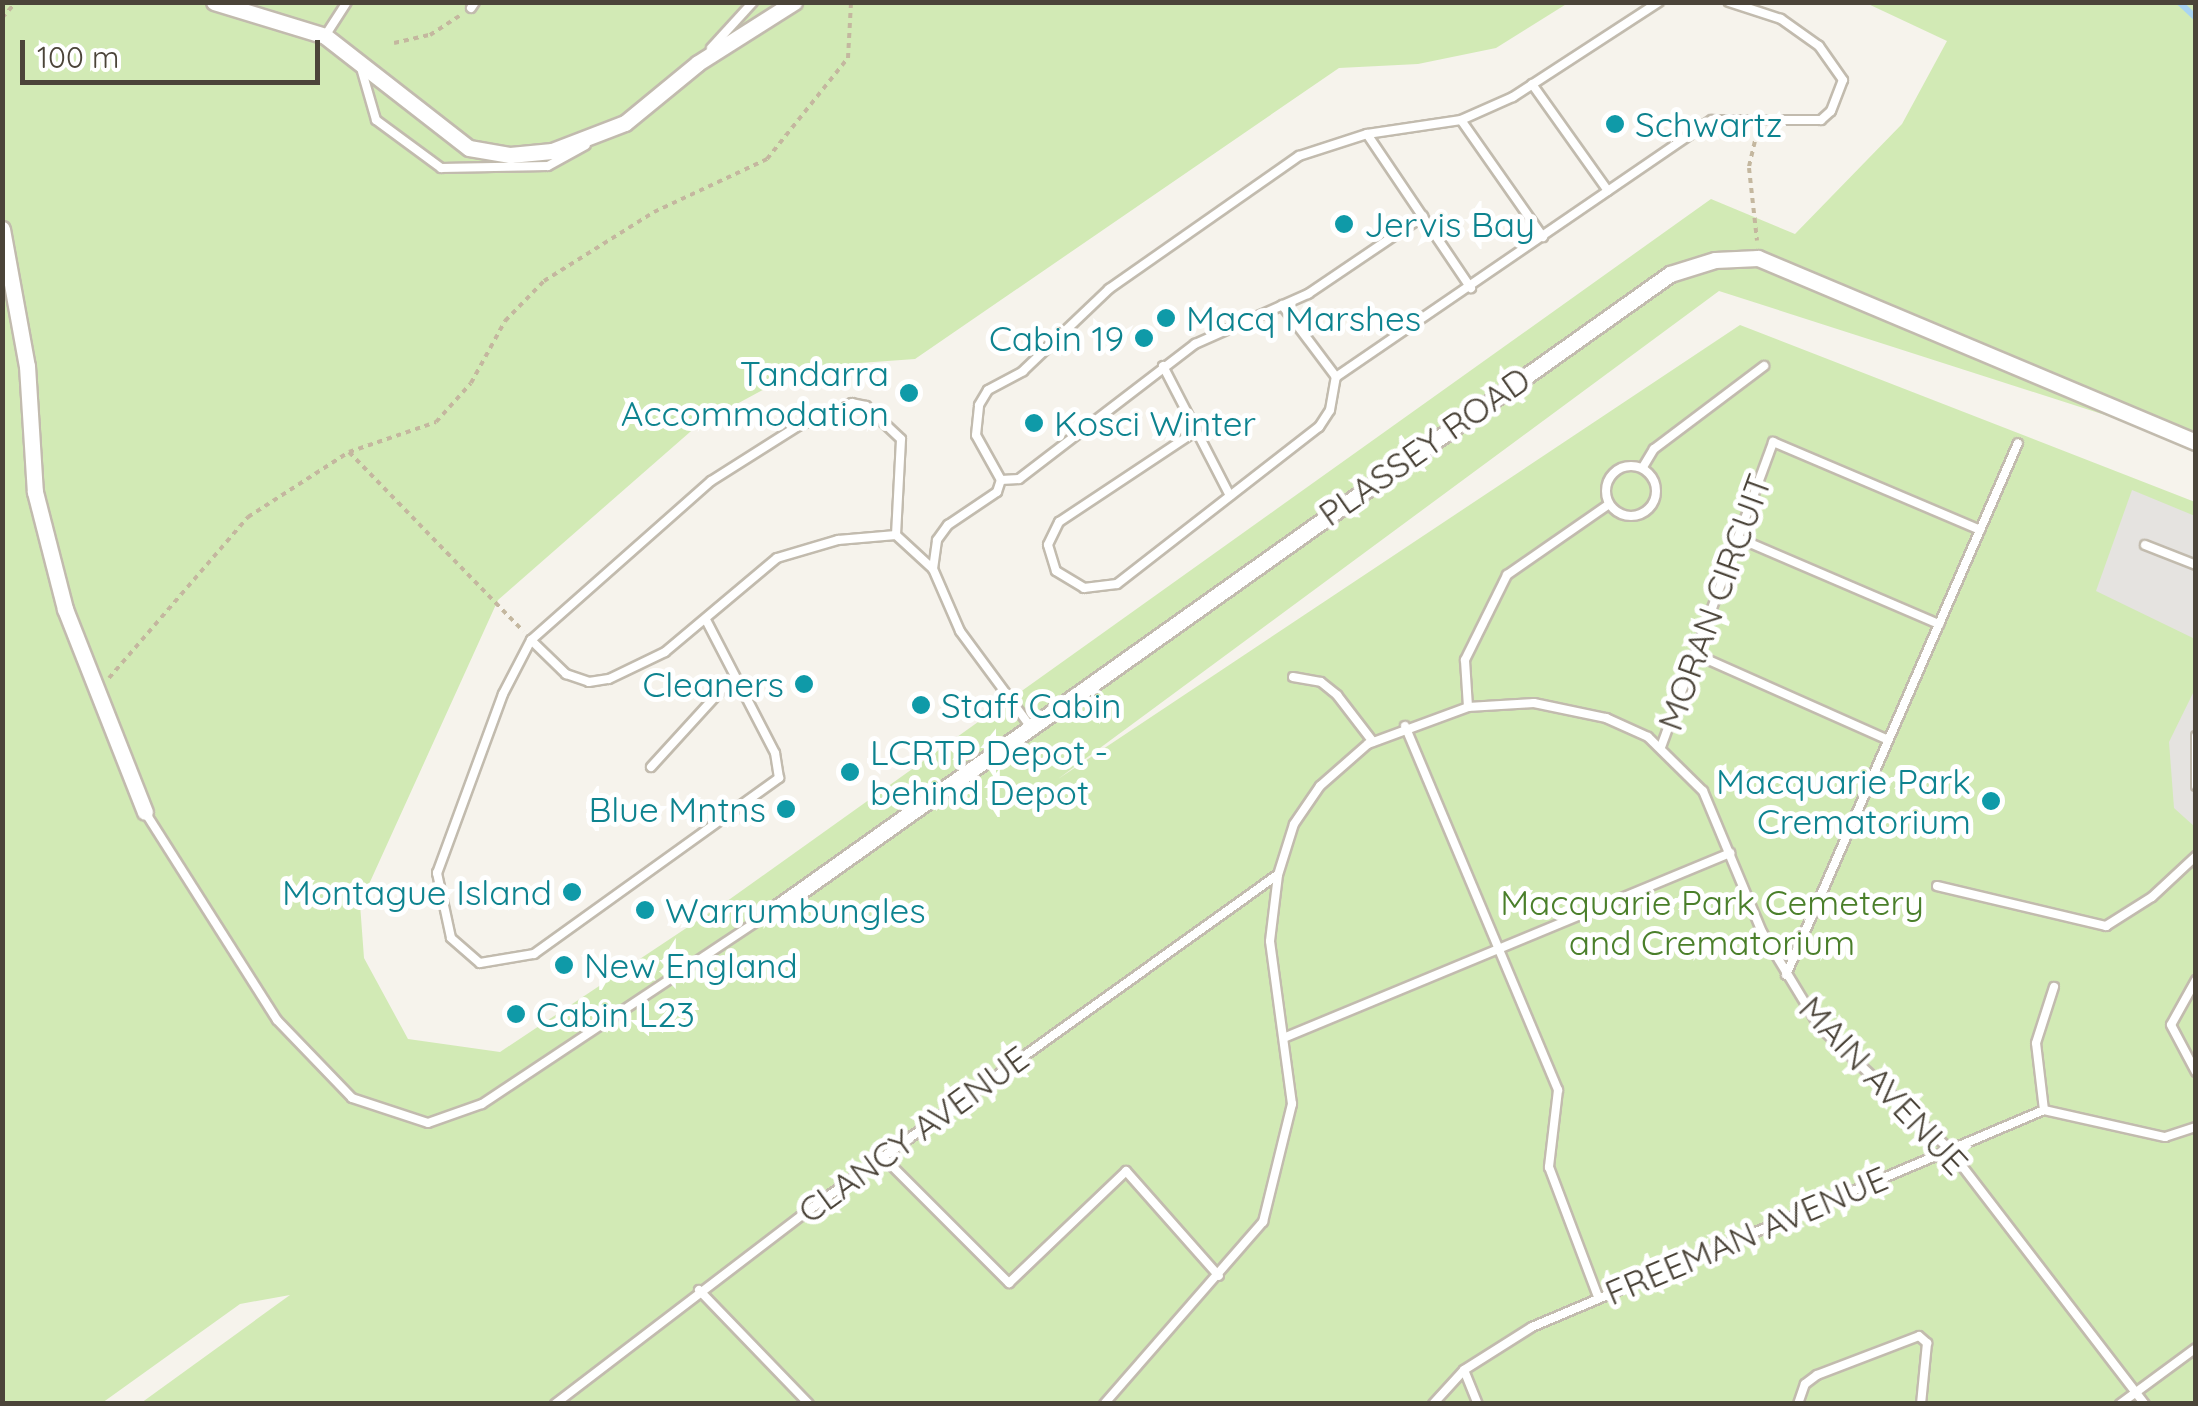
<!DOCTYPE html>
<html>
<head>
<meta charset="utf-8">
<style>
  body { margin:0 }
  #map { position:relative; width:2198px; height:1406px; overflow:hidden; background:#f6f3ec; font-family:Quicksand,sans-serif }
  div>[style] { position:absolute }
  [style*='--x'] { left:calc(var(--x)*1px); top:calc(var(--y)*1px); width:calc(var(--w)*1px); rotate:calc(var(--a)*1deg) }
  .green>* { inset:0; background:#d2eab5 }
  .parking>* { inset:0; background:#e5e3e0 }
  .stream>* { height:6px; margin:-3px; padding:0 3px; transform-origin:3px; border-radius:3px; background:#a9d4f2 }
  .path>* { height:4px; margin-top:-2px; transform-origin:0; background:repeating-linear-gradient(90deg,#c4b79f 0 5px,transparent 0 10px) }
  .roads { filter:drop-shadow(2px 0 #c2bbae) drop-shadow(-2px 0 #c2bbae) drop-shadow(0 2px #c2bbae) drop-shadow(0 -2px #c2bbae) }
  .lane>* { height:8px; margin:-4px; padding:0 4px; transform-origin:4px; border-radius:4px; background:#fff }
  .lane>.ring { margin:-4px; padding:0; box-sizing:content-box; background:none; border:8px solid #fff; border-radius:50% }
  .street>* { height:15px; margin:-7.5px; padding:0 7.5px; transform-origin:7.5px; border-radius:7.5px; background:#fff }
  .dots>* { width:28px; height:28px; translate:-50% -50%; box-sizing:border-box; border:5px solid #fff; border-radius:50% }
  span { translate:-50% -50%; white-space:nowrap; text-align:center; line-height:1.15; -webkit-text-stroke:10px #fff; paint-order:stroke }
  .culture-label { font-size:35px; color:#0d838f }
  .left { translate:0 -50%; text-align:left }
  .right { translate:-100% -50%; text-align:right }
  .street-label { font-size:35px; color:#4b4439 }
  .park-label { font-size:35px; color:#4a7f2a }
  .frame { position:absolute; inset:0; border:5px solid #4b4439; pointer-events:none }
  .scale { position:absolute; left:20px; top:40px; width:300px; height:45px; box-sizing:border-box; border:5px solid #4b4439; border-top:0; padding-left:12px; font-size:30px; line-height:35px; white-space:nowrap; color:#4b4439; -webkit-text-stroke:8px #fff; paint-order:stroke }
</style>
</head>
<body>
<div id="map">
  <div class="green">
    <div style="clip-path:polygon(3px 3px,1568px 3px,1496px 48px,1418px 64px,1339px 68px,915px 359px,805px 367px,698px 425px,498px 600px,360px 904px,364px 958px,408px 1039px,500px 1052px,730px 899px,1711px 199px,1795px 234px,1902px 124px,1947px 41px,1866px 3px,2195px 3px,2195px 444px,1719px 291px,1058px 779px,1740px 325px,2195px 502px,2195px 1403px,141px 1403px,290px 1295px,240px 1304px,102px 1403px,3px 1404px)"></div>
  </div>
  <div class="parking">
    <div style="clip-path:polygon(2132px 490px,2195px 516px,2195px 639px,2096px 591px)"></div>
    <div style="clip-path:polygon(2195px 689px,2195px 827px,2174px 808px,2169px 742px)"></div>
  </div>
  <div class="stream">
    <div style="--x:2179;--y:2;--w:23;--a:43"></div>
  </div>
  <div class="path">
    <div style="--x:2;--y:18;--w:21;--a:-49"></div>
    <div style="--x:394;--y:43;--w:37;--a:-13"></div>
    <div style="--x:430;--y:35;--w:35;--a:-33"></div>
    <div style="--x:1757;--y:132;--w:37;--a:103"></div>
    <div style="--x:1749;--y:168;--w:73;--a:83.7"></div>
    <div style="--x:349;--y:452;--w:250;--a:45.8"></div>
    <div style="--x:109;--y:678;--w:213;--a:-49.2"></div>
    <div style="--x:248;--y:517;--w:120;--a:-32.8"></div>
    <div style="--x:349;--y:452;--w:92;--a:-19"></div>
    <div style="--x:436;--y:422;--w:52;--a:-48.1"></div>
    <div style="--x:471;--y:383;--w:71;--a:-61.3"></div>
    <div style="--x:505;--y:321;--w:56;--a:-45.7"></div>
    <div style="--x:544;--y:281;--w:130;--a:-32.1"></div>
    <div style="--x:654;--y:212;--w:125;--a:-25.1"></div>
    <div style="--x:767;--y:159;--w:129;--a:-51.3"></div>
    <div style="--x:848;--y:58;--w:56;--a:-86.9"></div>
  </div>
  <div class="roads">
    <div class="lane">
      <div style="--x:471;--y:8;--w:7;--a:-56"></div>
      <div style="--x:325;--y:36;--w:40;--a:-57.1"></div>
      <div style="--x:711;--y:48;--w:62;--a:-47.6"></div>
      <div style="--x:361;--y:68;--w:54;--a:73.9"></div>
      <div style="--x:376;--y:120;--w:81;--a:36.4"></div>
      <div style="--x:441;--y:168;--w:107;--a:-1.1"></div>
      <div style="--x:548;--y:166;--w:43;--a:-28.9"></div>
      <div style="--x:1532;--y:84;--w:131;--a:54.6"></div>
      <div style="--x:1461;--y:120;--w:143;--a:55"></div>
      <div style="--x:1367;--y:134;--w:186;--a:56"></div>
      <div style="--x:1282;--y:305;--w:90;--a:53.1"></div>
      <div style="--x:1163;--y:366;--w:146;--a:62.7"></div>
      <div style="--x:1196;--y:431;--w:164;--a:146.4"></div>
      <div style="--x:1059;--y:522;--w:25;--a:116"></div>
      <div style="--x:1048;--y:545;--w:27;--a:73"></div>
      <div style="--x:1056;--y:571;--w:33;--a:31"></div>
      <div style="--x:1084;--y:588;--w:33;--a:-7"></div>
      <div style="--x:1117;--y:584;--w:256;--a:-37.9"></div>
      <div style="--x:1319;--y:427;--w:20;--a:-57"></div>
      <div style="--x:1330;--y:410;--w:34;--a:-80"></div>
      <div style="--x:1336;--y:377;--w:455;--a:-34.4"></div>
      <div style="--x:1712;--y:120;--w:109;--a:0"></div>
      <div style="--x:1821;--y:120;--w:13;--a:-42"></div>
      <div style="--x:1831;--y:111;--w:33;--a:-69"></div>
      <div style="--x:1843;--y:80;--w:42;--a:-125.2"></div>
      <div style="--x:1819;--y:46;--w:47;--a:-144.6"></div>
      <div style="--x:1781;--y:19;--w:55;--a:-161.9"></div>
      <div class="ring" style="left:1606px;top:466px;width:42px;height:42px"></div>
      <div style="--x:1643;--y:467;--w:21;--a:-59"></div>
      <div style="--x:1654;--y:449;--w:138;--a:-37"></div>
      <div style="--x:1001;--y:480;--w:18;--a:-3"></div>
      <div style="--x:1019;--y:479;--w:222;--a:-37.5"></div>
      <div style="--x:1195;--y:344;--w:124;--a:-23.9"></div>
      <div style="--x:1308;--y:294;--w:139;--a:-34.1"></div>
      <div style="--x:896;--y:535;--w:96;--a:-87"></div>
      <div style="--x:901;--y:439;--w:48;--a:-136.7"></div>
      <div style="--x:866;--y:406;--w:14;--a:-168"></div>
      <div style="--x:852;--y:403;--w:59;--a:156.9"></div>
      <div style="--x:798;--y:426;--w:103;--a:147.7"></div>
      <div style="--x:711;--y:481;--w:240;--a:138.5"></div>
      <div style="--x:531;--y:640;--w:49;--a:44.2"></div>
      <div style="--x:566;--y:674;--w:24;--a:19"></div>
      <div style="--x:589;--y:682;--w:20;--a:-9"></div>
      <div style="--x:609;--y:679;--w:62;--a:-25.7"></div>
      <div style="--x:665;--y:652;--w:146;--a:-40"></div>
      <div style="--x:777;--y:558;--w:64;--a:-16.4"></div>
      <div style="--x:838;--y:540;--w:58;--a:-4.9"></div>
      <div style="--x:896;--y:535;--w:50;--a:42.6"></div>
      <div style="--x:1738;--y:538;--w:219;--a:23.2"></div>
      <div style="--x:2145;--y:545;--w:55;--a:21.4"></div>
      <div style="--x:531;--y:640;--w:61;--a:117.4"></div>
      <div style="--x:503;--y:694;--w:191;--a:110.2"></div>
      <div style="--x:437;--y:873;--w:66;--a:77.8"></div>
      <div style="--x:451;--y:938;--w:38;--a:41"></div>
      <div style="--x:480;--y:963;--w:55;--a:-9.5"></div>
      <div style="--x:534;--y:954;--w:302;--a:-35.7"></div>
      <div style="--x:779;--y:778;--w:25;--a:-99"></div>
      <div style="--x:775;--y:753;--w:150;--a:-117.4"></div>
      <div style="--x:1695;--y:654;--w:211;--a:24"></div>
      <div style="--x:1293;--y:677;--w:28;--a:10"></div>
      <div style="--x:1321;--y:682;--w:21;--a:39"></div>
      <div style="--x:1337;--y:695;--w:59;--a:52.5"></div>
      <div style="--x:1468;--y:707;--w:47;--a:-93.7"></div>
      <div style="--x:1465;--y:660;--w:95;--a:-63.7"></div>
      <div style="--x:1507;--y:575;--w:124;--a:-34.8"></div>
      <div style="--x:1030;--y:726;--w:118;--a:-126.4"></div>
      <div style="--x:960;--y:631;--w:68;--a:-113.5"></div>
      <div style="--x:933;--y:569;--w:29;--a:-82"></div>
      <div style="--x:937;--y:540;--w:19;--a:-54"></div>
      <div style="--x:948;--y:525;--w:59;--a:-34"></div>
      <div style="--x:997;--y:492;--w:13;--a:-72"></div>
      <div style="--x:1001;--y:480;--w:51;--a:-119.1"></div>
      <div style="--x:976;--y:435;--w:30;--a:-84"></div>
      <div style="--x:979;--y:405;--w:17;--a:-59"></div>
      <div style="--x:988;--y:390;--w:40;--a:-28"></div>
      <div style="--x:1023;--y:371;--w:119;--a:-43.6"></div>
      <div style="--x:1109;--y:289;--w:232;--a:-35"></div>
      <div style="--x:1299;--y:156;--w:71;--a:-17.9"></div>
      <div style="--x:1367;--y:134;--w:95;--a:-8.5"></div>
      <div style="--x:1461;--y:120;--w:57;--a:-23.9"></div>
      <div style="--x:1513;--y:97;--w:174;--a:-33.1"></div>
      <div style="--x:1405;--y:726;--w:395;--a:67.2"></div>
      <div style="--x:1558;--y:1090;--w:78;--a:96.7"></div>
      <div style="--x:1549;--y:1167;--w:139;--a:69.3"></div>
      <div style="--x:2196;--y:736;--w:50;--a:90"></div>
      <div style="--x:1661;--y:747;--w:325;--a:-69.8"></div>
      <div style="--x:1773;--y:442;--w:225;--a:23"></div>
      <div style="--x:651;--y:767;--w:123;--a:-47.6"></div>
      <div style="--x:145;--y:812;--w:246;--a:57.6"></div>
      <div style="--x:277;--y:1020;--w:108;--a:46.1"></div>
      <div style="--x:352;--y:1098;--w:80;--a:18.2"></div>
      <div style="--x:428;--y:1123;--w:57;--a:-19.4"></div>
      <div style="--x:482;--y:1104;--w:356;--a:-33.6"></div>
      <div style="--x:1937;--y:886;--w:174;--a:13.3"></div>
      <div style="--x:2106;--y:926;--w:54;--a:-32.2"></div>
      <div style="--x:2152;--y:897;--w:60;--a:-43"></div>
      <div style="--x:1786;--y:975;--w:580;--a:-66.44"></div>
      <div style="--x:2196;--y:980;--w:51;--a:119.1"></div>
      <div style="--x:2171;--y:1025;--w:53;--a:62"></div>
      <div style="--x:1286;--y:1037;--w:481;--a:-22.5"></div>
      <div style="--x:2044;--y:1110;--w:67;--a:-96.8"></div>
      <div style="--x:2036;--y:1043;--w:59;--a:-72.2"></div>
      <div style="--x:882;--y:1156;--w:180;--a:45"></div>
      <div style="--x:1009;--y:1283;--w:162;--a:-43.7"></div>
      <div style="--x:1126;--y:1171;--w:140;--a:48.5"></div>
      <div style="--x:699;--y:1290;--w:158;--a:46"></div>
      <div style="--x:1464;--y:1370;--w:37;--a:68"></div>
      <div style="--x:555;--y:1404;--w:311;--a:-37.4"></div>
      <div style="--x:802;--y:1215;--w:584;--a:-35.59"></div>
      <div style="--x:1104;--y:1404;--w:242;--a:-48.9"></div>
      <div style="--x:1263;--y:1222;--w:122;--a:-76.2"></div>
      <div style="--x:1292;--y:1104;--w:164;--a:-97.7"></div>
      <div style="--x:1270;--y:941;--w:66;--a:-83.1"></div>
      <div style="--x:1278;--y:875;--w:53;--a:-72.6"></div>
      <div style="--x:1294;--y:824;--w:46;--a:-55.6"></div>
      <div style="--x:1320;--y:786;--w:64;--a:-41.2"></div>
      <div style="--x:1368;--y:744;--w:107;--a:-20.3"></div>
      <div style="--x:1468;--y:707;--w:66;--a:-3.5"></div>
      <div style="--x:1534;--y:703;--w:74;--a:11.8"></div>
      <div style="--x:1606;--y:718;--w:46;--a:24.3"></div>
      <div style="--x:1648;--y:737;--w:77;--a:44.5"></div>
      <div style="--x:1703;--y:791;--w:153;--a:67.3"></div>
      <div style="--x:1762;--y:932;--w:110;--a:58.8"></div>
      <div style="--x:1819;--y:1026;--w:179;--a:43.4"></div>
      <div style="--x:1949;--y:1149;--w:322;--a:52.5"></div>
      <div style="--x:1433;--y:1404;--w:46;--a:-47.6"></div>
      <div style="--x:1464;--y:1370;--w:80;--a:-32.3"></div>
      <div style="--x:1532;--y:1327;--w:556;--a:-22.97"></div>
      <div style="--x:2044;--y:1110;--w:124;--a:12.6"></div>
      <div style="--x:2165;--y:1137;--w:33;--a:-18"></div>
      <div style="--x:1798;--y:1404;--w:21;--a:-71"></div>
      <div style="--x:1805;--y:1384;--w:15;--a:-37"></div>
      <div style="--x:1817;--y:1375;--w:109;--a:-20.9"></div>
      <div style="--x:1919;--y:1336;--w:11;--a:41"></div>
      <div style="--x:1927;--y:1343;--w:61;--a:95.6"></div>
      <div style="--x:2120;--y:1404;--w:94;--a:-36.4"></div>
    </div>
    <div class="street">
      <div style="--x:214;--y:2;--w:116;--a:17"></div>
      <div style="--x:325;--y:36;--w:182;--a:37.9"></div>
      <div style="--x:469;--y:148;--w:42;--a:9.7"></div>
      <div style="--x:510;--y:155;--w:42;--a:-5.4"></div>
      <div style="--x:552;--y:151;--w:78;--a:-21"></div>
      <div style="--x:625;--y:123;--w:94;--a:-39.4"></div>
      <div style="--x:698;--y:63;--w:114;--a:-32.4"></div>
      <div style="--x:2;--y:229;--w:139;--a:79.7"></div>
      <div style="--x:27;--y:366;--w:126;--a:86.4"></div>
      <div style="--x:35;--y:492;--w:121;--a:75.6"></div>
      <div style="--x:65;--y:609;--w:218;--a:68.5"></div>
      <div style="--x:778;--y:907;--w:1094;--a:-35.36"></div>
      <div style="--x:1670;--y:274;--w:47;--a:-17.3"></div>
      <div style="--x:1715;--y:260;--w:43;--a:-2.7"></div>
      <div style="--x:1758;--y:258;--w:475;--a:22.8"></div>
    </div>
  </div>
  <div class="dots">
    <div style="left:1615px;top:124px;background:#0f9aa8"></div>
    <div style="left:1344px;top:224px;background:#0f9aa8"></div>
    <div style="left:1166px;top:318px;background:#0f9aa8"></div>
    <div style="left:1144px;top:338px;background:#0f9aa8"></div>
    <div style="left:909px;top:393px;background:#0f9aa8"></div>
    <div style="left:1034px;top:423px;background:#0f9aa8"></div>
    <div style="left:804px;top:684px;background:#0f9aa8"></div>
    <div style="left:921px;top:705px;background:#0f9aa8"></div>
    <div style="left:850px;top:772px;background:#0f9aa8"></div>
    <div style="left:1991px;top:801px;background:#0f9aa8"></div>
    <div style="left:786px;top:809px;background:#0f9aa8"></div>
    <div style="left:572px;top:892px;background:#0f9aa8"></div>
    <div style="left:645px;top:910px;background:#0f9aa8"></div>
    <div style="left:564px;top:965px;background:#0f9aa8"></div>
    <div style="left:516px;top:1014px;background:#0f9aa8"></div>
  </div>
  <div class="culture-label">
    <span class="left" style="left:1635px;top:124px">Schwartz</span>
    <span class="left" style="left:1364px;top:224px">Jervis Bay</span>
    <span class="left" style="left:1186px;top:318px">Macq Marshes</span>
    <span class="right" style="left:1124px;top:338px">Cabin 19</span>
    <span class="right" style="left:889px;top:393px">Tandarra<br>Accommodation</span>
    <span class="left" style="left:1054px;top:423px">Kosci Winter</span>
    <span class="right" style="left:784px;top:684px">Cleaners</span>
    <span class="left" style="left:941px;top:705px">Staff Cabin</span>
    <span class="left" style="left:870px;top:772px">LCRTP Depot -<br>behind Depot</span>
    <span class="right" style="left:1971px;top:801px">Macquarie Park<br>Crematorium</span>
    <span class="right" style="left:766px;top:809px">Blue Mntns</span>
    <span class="right" style="left:552px;top:892px">Montague Island</span>
    <span class="left" style="left:665px;top:910px">Warrumbungles</span>
    <span class="left" style="left:584px;top:965px">New England</span>
    <span class="left" style="left:536px;top:1014px">Cabin L23</span>
  </div>
  <div class="street-label">
    <span style="left:1424px;top:446px;rotate:-35deg">PLASSEY ROAD</span>
    <span style="left:1714px;top:602px;rotate:-70deg">MORAN CIRCUIT</span>
    <span style="left:1884px;top:1085px;rotate:47deg">MAIN AVENUE</span>
    <span style="left:913px;top:1134px;rotate:-36deg">CLANCY AVENUE</span>
    <span style="left:1746px;top:1235px;rotate:-23deg">FREEMAN AVENUE</span>
  </div>
  <div class="park-label">
    <span style="left:1712px;top:922px">Macquarie Park Cemetery<br>and Crematorium</span>
  </div>
  <div class="frame"></div>
  <div class="scale">100 m</div>
</div>
</body>
</html>
